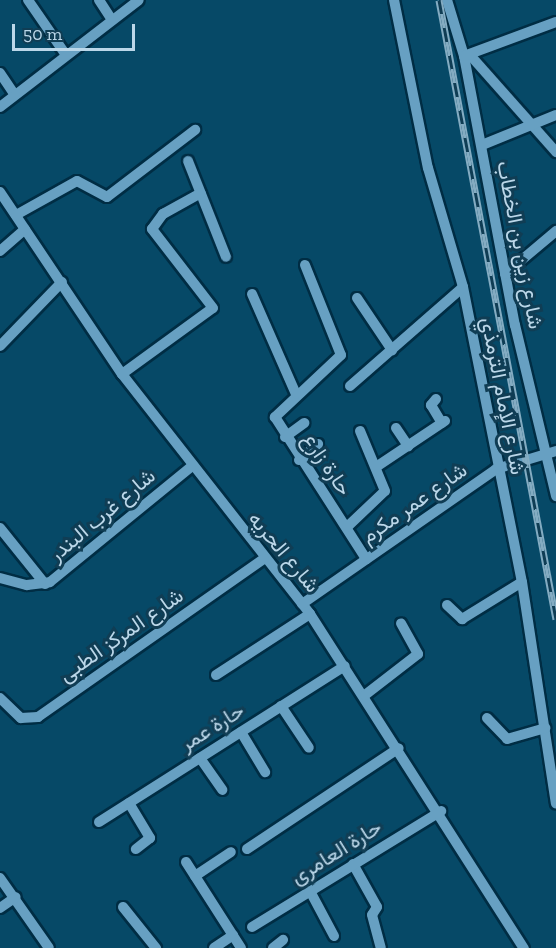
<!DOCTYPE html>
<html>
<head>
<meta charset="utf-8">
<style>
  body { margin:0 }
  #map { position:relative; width:556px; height:948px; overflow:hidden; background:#064967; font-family:"Zilla Slab",Vazirmatn,serif }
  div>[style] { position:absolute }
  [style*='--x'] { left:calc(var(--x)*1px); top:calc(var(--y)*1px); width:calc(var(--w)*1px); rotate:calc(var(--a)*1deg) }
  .roads { filter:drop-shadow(2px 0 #002d44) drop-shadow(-2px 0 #002d44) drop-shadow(0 2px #002d44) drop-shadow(0 -2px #002d44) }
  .minor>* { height:10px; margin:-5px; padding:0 5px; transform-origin:5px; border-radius:5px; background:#67a0c2 }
  .rail>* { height:7px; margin-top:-3.5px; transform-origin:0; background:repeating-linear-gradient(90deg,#103d54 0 14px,#84acc2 0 28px); box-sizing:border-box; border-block:2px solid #84acc2 }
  span { translate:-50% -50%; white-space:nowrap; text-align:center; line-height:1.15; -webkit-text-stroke:6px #103d54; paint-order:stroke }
  .street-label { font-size:21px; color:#bbd7e9 }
  .scale { position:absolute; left:12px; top:24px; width:123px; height:27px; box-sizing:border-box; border:3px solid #bbd7e9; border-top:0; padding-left:8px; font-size:18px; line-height:21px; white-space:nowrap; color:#bbd7e9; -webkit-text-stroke:4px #103d54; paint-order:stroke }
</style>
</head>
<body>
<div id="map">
  <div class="roads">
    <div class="minor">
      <div style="--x:28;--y:0;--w:67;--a:55.4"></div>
      <div style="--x:99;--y:0;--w:24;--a:57"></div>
      <div style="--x:394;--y:0;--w:171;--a:78.6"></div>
      <div style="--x:428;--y:168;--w:124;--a:73.6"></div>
      <div style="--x:463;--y:287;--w:301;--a:78.7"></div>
      <div style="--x:522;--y:582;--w:224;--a:81.3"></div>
      <div style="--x:447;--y:0;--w:59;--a:73.1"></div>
      <div style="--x:464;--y:56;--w:274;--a:79.3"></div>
      <div style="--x:515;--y:325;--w:176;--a:76.5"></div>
      <div style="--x:470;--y:55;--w:130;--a:48.4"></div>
      <div style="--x:464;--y:56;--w:98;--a:-20.3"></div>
      <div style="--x:0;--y:73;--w:25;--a:56"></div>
      <div style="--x:0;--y:107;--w:175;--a:-37.6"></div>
      <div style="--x:482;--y:145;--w:80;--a:-22.1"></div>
      <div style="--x:188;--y:161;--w:103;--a:68.4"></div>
      <div style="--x:0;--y:192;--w:219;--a:56.2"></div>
      <div style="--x:122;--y:374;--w:305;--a:51.9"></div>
      <div style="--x:310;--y:614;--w:397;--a:57.4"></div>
      <div style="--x:16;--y:215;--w:70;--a:-29.1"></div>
      <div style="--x:77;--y:181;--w:34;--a:28"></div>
      <div style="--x:107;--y:197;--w:111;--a:-37.3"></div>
      <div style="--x:0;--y:251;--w:33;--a:-41"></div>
      <div style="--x:305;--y:265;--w:97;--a:68.2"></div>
      <div style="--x:341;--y:355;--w:91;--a:136.8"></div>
      <div style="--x:275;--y:417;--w:169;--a:57.3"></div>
      <div style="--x:505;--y:274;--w:67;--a:-40.1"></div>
      <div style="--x:252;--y:294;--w:109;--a:66.3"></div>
      <div style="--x:357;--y:298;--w:63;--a:56.1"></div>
      <div style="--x:0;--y:346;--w:89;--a:-45.9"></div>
      <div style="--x:122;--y:374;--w:112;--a:-36"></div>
      <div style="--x:213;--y:308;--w:100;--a:-127.7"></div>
      <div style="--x:152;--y:229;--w:19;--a:-54"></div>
      <div style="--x:163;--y:214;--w:43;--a:-28.9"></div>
      <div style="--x:350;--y:386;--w:150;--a:-41.2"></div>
      <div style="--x:436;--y:399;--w:8;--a:130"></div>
      <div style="--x:431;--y:405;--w:21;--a:59"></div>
      <div style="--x:396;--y:428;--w:22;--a:56"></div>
      <div style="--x:285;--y:437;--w:24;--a:-36"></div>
      <div style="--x:299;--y:460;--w:25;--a:-40"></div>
      <div style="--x:376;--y:467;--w:83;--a:-33.7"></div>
      <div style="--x:347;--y:527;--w:52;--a:-43.5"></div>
      <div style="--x:385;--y:491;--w:65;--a:-112.6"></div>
      <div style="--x:0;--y:528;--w:72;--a:51.2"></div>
      <div style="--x:0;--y:578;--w:28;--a:15"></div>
      <div style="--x:27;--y:585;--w:23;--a:-7"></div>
      <div style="--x:50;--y:582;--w:182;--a:-39.2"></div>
      <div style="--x:302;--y:604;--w:236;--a:-34.8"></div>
      <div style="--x:496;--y:469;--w:63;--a:-16.7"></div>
      <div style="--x:447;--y:605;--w:21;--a:43"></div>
      <div style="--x:462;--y:619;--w:70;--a:-31.7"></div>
      <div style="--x:216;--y:675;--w:112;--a:-33"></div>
      <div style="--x:365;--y:695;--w:67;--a:-37.7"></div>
      <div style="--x:418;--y:654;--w:35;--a:-119"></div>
      <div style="--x:0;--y:698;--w:29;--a:44"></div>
      <div style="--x:21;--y:718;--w:17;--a:-3"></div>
      <div style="--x:38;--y:717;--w:276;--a:-35"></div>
      <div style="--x:281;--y:706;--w:50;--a:56.3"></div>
      <div style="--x:487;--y:718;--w:29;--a:46"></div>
      <div style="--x:507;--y:739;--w:40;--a:-16"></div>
      <div style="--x:241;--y:732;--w:47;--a:59"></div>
      <div style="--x:200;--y:758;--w:39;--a:55"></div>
      <div style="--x:129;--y:803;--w:41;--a:59"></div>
      <div style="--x:150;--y:838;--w:18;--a:142"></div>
      <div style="--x:99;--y:822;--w:291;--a:-32.4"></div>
      <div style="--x:247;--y:849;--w:182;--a:-33.6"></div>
      <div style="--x:186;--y:862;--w:102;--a:57.4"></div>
      <div style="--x:353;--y:864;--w:49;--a:60.8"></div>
      <div style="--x:377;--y:907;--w:9;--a:122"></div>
      <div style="--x:372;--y:915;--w:34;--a:75"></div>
      <div style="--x:195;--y:876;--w:43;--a:-33.7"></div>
      <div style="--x:0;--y:878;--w:85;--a:55"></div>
      <div style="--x:310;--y:891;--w:51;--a:61.9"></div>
      <div style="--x:123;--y:907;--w:53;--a:51.2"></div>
      <div style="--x:0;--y:908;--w:19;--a:-35"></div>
      <div style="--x:252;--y:927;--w:222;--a:-31.5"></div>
      <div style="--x:214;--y:948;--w:23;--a:-34"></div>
      <div style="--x:273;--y:948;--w:13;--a:-39"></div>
    </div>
  </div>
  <div class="rail">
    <div style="--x:439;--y:0;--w:630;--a:79.3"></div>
  </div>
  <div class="street-label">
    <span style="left:520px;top:245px;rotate:79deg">شارع زين بن الخطاب</span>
    <span style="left:503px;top:396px;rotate:79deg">شارع الإمام الترمذي</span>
    <span style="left:327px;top:464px;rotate:56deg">حارة زارع</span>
    <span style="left:414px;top:503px;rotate:-35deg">شارع عمر مكرم</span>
    <span style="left:102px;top:515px;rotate:-40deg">شارع غرب البندر</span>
    <span style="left:284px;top:552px;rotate:50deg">شارع الحريه</span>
    <span style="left:121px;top:635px;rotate:-35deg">شارع المركز الطبى</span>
    <span style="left:212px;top:727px;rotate:-32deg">حارة عمر</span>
    <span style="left:336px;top:852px;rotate:-32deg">حارة العامرى</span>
  </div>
  <div class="scale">50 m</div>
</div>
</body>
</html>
